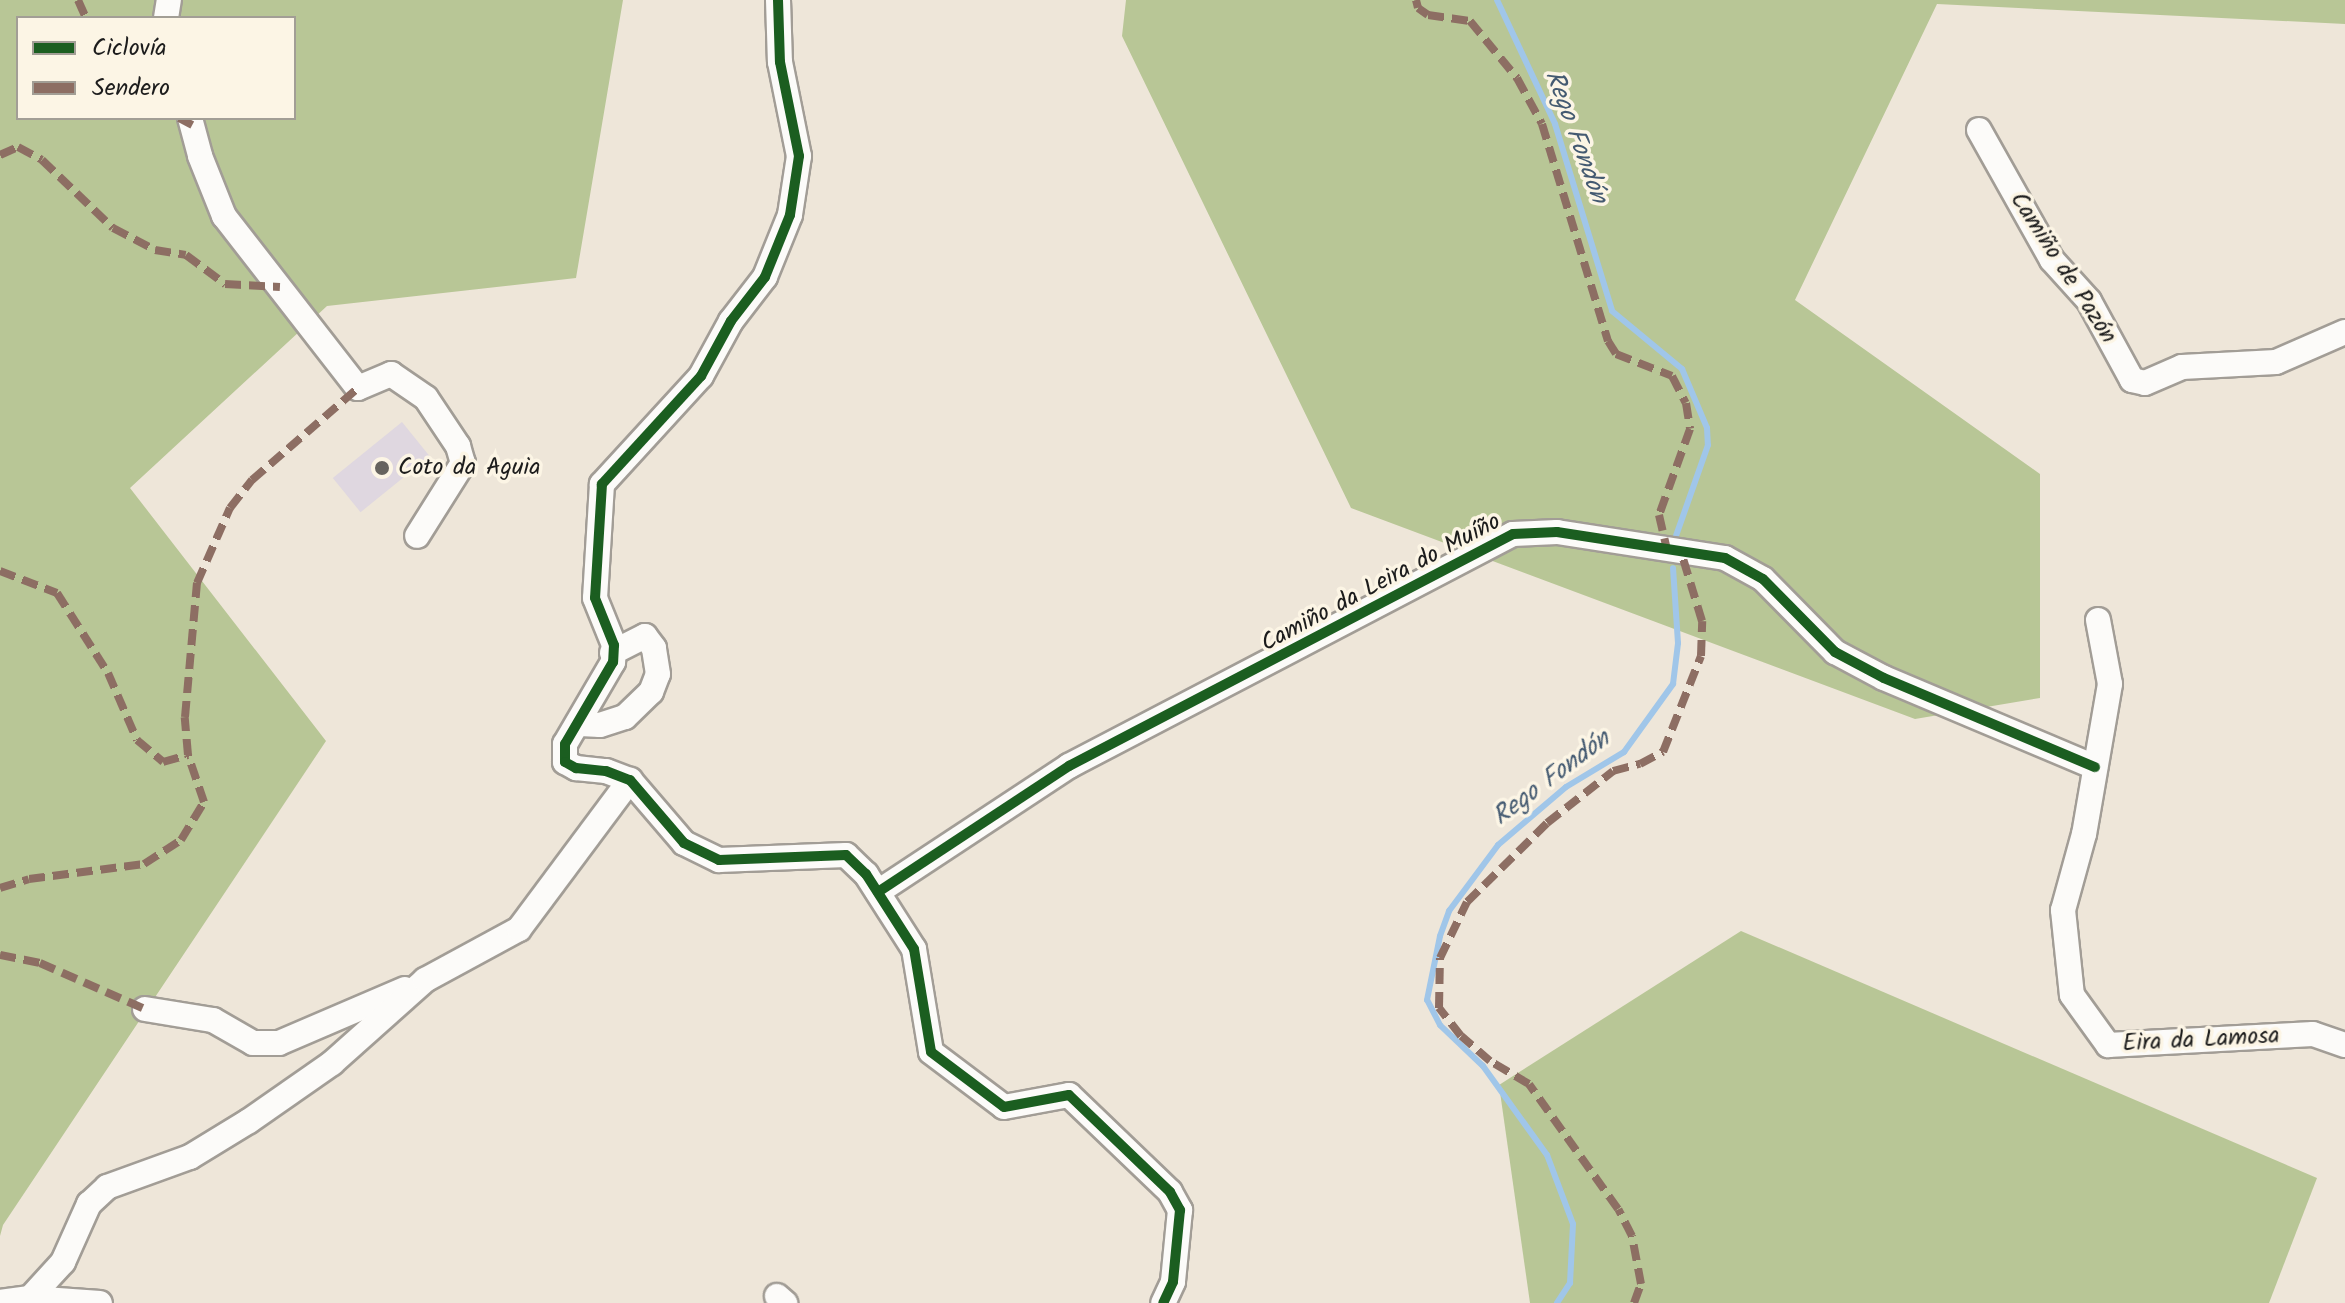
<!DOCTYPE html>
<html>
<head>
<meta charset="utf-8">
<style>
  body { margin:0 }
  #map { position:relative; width:2345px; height:1303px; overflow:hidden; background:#eee6d9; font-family:Kalam,sans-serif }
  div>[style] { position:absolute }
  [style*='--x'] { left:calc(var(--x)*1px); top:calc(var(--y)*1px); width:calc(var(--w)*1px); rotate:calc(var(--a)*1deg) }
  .forest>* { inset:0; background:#b8c696 }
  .stream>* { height:6px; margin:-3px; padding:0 3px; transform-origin:3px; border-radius:3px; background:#a0c6e9 }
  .building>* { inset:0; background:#dfd7e0; transform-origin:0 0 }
  .roads { filter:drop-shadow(2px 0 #a29d96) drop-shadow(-2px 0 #a29d96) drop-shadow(0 2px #a29d96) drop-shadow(0 -2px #a29d96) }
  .minor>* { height:24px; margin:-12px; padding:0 12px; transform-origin:12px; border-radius:12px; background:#fcfbf9 }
  .quiet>* { height:8px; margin-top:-4px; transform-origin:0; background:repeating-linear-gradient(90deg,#8d6e63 0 16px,transparent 0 24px) }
  .cycleway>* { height:10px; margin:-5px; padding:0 5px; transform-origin:5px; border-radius:5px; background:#1b5e20 }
  .dots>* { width:22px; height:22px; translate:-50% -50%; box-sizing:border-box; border:4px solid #fcf5e5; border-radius:50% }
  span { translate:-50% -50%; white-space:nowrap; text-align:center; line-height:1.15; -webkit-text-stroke:7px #fcf5e5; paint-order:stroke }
  .street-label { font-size:24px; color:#1c1c1c }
  .poi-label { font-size:24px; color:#1c1c1c }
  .left { translate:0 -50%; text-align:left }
  .water-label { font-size:26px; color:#445a71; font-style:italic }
  .legend { position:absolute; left:16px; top:16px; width:280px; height:104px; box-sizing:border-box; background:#fcf5e5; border:2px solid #a29e95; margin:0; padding:10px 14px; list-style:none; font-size:24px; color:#1c1c1c }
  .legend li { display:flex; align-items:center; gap:16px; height:40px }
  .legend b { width:40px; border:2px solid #a29e95 }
</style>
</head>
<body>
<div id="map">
  <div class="forest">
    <div style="clip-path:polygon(evenodd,0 0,623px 0,576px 278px,327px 306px,130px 488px,326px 741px,3px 1225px,0 1236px,0 0,18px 18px,294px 18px,294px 118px,18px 118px,18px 18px)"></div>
    <div style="clip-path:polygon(1126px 0,2345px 0,2345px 24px,1937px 4px,1795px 300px,2040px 474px,2040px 698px,1915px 719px,1351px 508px,1122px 36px)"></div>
    <div style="clip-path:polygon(1741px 931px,2317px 1178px,2269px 1303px,1530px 1303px,1499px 1085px)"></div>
  </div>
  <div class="stream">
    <div style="--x:1497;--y:0;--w:137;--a:64.9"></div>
    <div style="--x:1555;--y:124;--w:195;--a:73"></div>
    <div style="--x:1612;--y:311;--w:91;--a:39.6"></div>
    <div style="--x:1682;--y:369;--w:64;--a:67"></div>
    <div style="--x:1707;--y:428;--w:17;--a:87"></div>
    <div style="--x:1708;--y:445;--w:96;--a:109.4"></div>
    <div style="--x:1557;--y:1303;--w:24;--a:-57"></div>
    <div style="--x:1570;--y:1283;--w:59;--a:-87.1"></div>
    <div style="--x:1573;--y:1224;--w:74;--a:-110.6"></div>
    <div style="--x:1547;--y:1155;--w:110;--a:-125.7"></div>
    <div style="--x:1483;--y:1066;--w:59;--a:-136.4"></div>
    <div style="--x:1440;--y:1025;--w:28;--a:-117"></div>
    <div style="--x:1427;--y:1000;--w:65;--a:-78.5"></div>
    <div style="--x:1440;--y:936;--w:27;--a:-70"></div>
    <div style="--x:1449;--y:911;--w:82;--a:-53.4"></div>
    <div style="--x:1498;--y:845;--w:89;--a:-40.5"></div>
    <div style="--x:1566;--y:787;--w:68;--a:-31.1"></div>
    <div style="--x:1624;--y:752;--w:84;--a:-54.2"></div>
    <div style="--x:1673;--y:684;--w:41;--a:-83"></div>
    <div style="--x:1678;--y:643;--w:75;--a:-93.8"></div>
  </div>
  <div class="building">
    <div style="left:402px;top:422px;width:44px;height:89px;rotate:51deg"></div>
  </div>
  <div class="roads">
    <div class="minor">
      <div style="--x:778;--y:0;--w:62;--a:88.2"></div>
      <div style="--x:780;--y:62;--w:96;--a:78.6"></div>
      <div style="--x:799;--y:156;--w:60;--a:98.7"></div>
      <div style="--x:790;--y:215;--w:67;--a:112"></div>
      <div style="--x:765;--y:277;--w:56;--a:127.7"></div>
      <div style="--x:731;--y:321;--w:63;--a:118.6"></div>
      <div style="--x:701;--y:376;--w:147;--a:132.5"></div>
      <div style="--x:602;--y:484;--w:114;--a:93.5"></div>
      <div style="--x:595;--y:598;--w:51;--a:68"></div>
      <div style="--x:614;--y:645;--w:17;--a:93"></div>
      <div style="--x:613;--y:662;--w:95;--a:120.3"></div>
      <div style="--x:565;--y:744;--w:18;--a:90"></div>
      <div style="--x:565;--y:762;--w:13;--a:29"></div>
      <div style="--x:576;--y:768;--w:30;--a:6"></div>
      <div style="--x:606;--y:771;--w:26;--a:21"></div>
      <div style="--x:630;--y:780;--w:83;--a:49.4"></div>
      <div style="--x:684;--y:843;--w:39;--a:26"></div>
      <div style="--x:719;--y:860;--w:127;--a:-2.3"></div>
      <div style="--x:846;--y:855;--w:28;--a:44"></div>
      <div style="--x:866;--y:874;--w:89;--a:57.4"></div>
      <div style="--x:914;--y:949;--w:104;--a:80.6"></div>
      <div style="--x:931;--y:1052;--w:91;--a:37"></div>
      <div style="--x:1004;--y:1107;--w:66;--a:-10.5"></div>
      <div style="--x:1069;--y:1095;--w:140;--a:43.8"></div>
      <div style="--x:1170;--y:1192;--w:21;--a:61"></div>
      <div style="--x:1180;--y:1210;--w:72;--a:95.6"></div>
      <div style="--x:1173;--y:1282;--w:23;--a:115"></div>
      <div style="--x:166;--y:18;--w:18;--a:-81"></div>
      <div style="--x:190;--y:118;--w:39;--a:75"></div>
      <div style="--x:200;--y:156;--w:65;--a:68.2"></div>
      <div style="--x:224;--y:216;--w:218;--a:52.1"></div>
      <div style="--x:358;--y:388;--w:36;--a:-23"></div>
      <div style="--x:391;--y:374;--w:42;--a:34.4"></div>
      <div style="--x:426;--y:398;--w:58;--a:56.3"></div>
      <div style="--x:458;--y:446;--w:18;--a:74"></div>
      <div style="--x:463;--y:463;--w:86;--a:122.2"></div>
      <div style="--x:1979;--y:130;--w:149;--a:60.7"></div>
      <div style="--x:2052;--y:260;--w:55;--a:47.9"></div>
      <div style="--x:2089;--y:301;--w:90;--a:61.4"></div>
      <div style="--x:2132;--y:380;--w:13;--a:13"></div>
      <div style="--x:2145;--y:383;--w:40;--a:-23.4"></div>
      <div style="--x:2182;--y:367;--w:94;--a:-3"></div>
      <div style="--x:2276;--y:362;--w:75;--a:-23.5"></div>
      <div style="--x:2098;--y:620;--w:65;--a:79.4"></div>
      <div style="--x:2110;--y:684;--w:152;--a:99.8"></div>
      <div style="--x:2084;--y:834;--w:79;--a:105.4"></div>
      <div style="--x:2063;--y:910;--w:85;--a:84"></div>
      <div style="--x:2072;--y:995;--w:62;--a:54.2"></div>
      <div style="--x:2108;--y:1045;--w:205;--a:-3.1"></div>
      <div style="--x:2313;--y:1034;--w:34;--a:19"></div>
      <div style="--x:580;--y:724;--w:20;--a:3"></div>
      <div style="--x:600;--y:725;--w:26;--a:-18"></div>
      <div style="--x:625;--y:717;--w:36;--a:-44"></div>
      <div style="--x:651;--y:692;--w:19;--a:-69"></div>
      <div style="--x:658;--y:674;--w:26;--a:-99"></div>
      <div style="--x:654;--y:648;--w:15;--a:-127"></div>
      <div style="--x:645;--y:636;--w:37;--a:153"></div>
      <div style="--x:878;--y:892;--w:229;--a:-33.4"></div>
      <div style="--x:1069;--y:766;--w:501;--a:-27.59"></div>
      <div style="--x:1513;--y:534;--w:44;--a:-2.6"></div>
      <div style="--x:1557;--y:532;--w:170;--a:8.8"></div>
      <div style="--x:1725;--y:558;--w:43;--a:28.9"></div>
      <div style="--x:1763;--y:579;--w:103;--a:45.4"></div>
      <div style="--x:1835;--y:652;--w:55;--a:28"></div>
      <div style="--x:1884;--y:678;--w:229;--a:22.9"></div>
      <div style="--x:145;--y:1009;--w:69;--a:9.2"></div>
      <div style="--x:213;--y:1020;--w:46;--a:29.9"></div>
      <div style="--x:253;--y:1043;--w:26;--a:0"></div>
      <div style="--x:279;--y:1043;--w:137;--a:-23.2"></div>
      <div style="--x:777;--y:1296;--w:11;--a:41"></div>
      <div style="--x:30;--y:1298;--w:49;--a:-47.5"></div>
      <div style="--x:63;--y:1262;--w:64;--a:-65.9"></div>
      <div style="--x:89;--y:1204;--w:25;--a:-43"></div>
      <div style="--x:107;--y:1187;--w:88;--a:-19.9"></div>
      <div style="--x:190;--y:1157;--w:69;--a:-31.4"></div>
      <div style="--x:249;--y:1121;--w:101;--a:-34.9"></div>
      <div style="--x:332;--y:1063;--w:125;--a:-41.7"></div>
      <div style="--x:425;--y:980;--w:107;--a:-28.5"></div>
      <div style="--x:519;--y:929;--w:186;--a:-53.3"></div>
      <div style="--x:0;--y:1302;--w:30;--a:-8"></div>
      <div style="--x:30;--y:1298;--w:70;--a:4.1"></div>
    </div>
  </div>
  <div class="quiet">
    <div style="--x:78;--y:0;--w:20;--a:66"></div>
    <div style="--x:1416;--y:0;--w:8;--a:76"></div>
    <div style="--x:1418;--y:8;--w:12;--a:35"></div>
    <div style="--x:1428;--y:15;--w:42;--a:8.1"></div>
    <div style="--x:1470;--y:21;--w:74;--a:50.5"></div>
    <div style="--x:1517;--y:78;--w:52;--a:61.5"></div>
    <div style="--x:1542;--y:124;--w:227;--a:73.1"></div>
    <div style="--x:1608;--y:341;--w:15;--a:58"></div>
    <div style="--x:1616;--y:354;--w:60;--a:21.4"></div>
    <div style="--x:1672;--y:376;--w:30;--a:63"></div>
    <div style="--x:1686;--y:403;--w:26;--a:81"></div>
    <div style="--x:1690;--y:429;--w:91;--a:109.8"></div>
    <div style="--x:1659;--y:515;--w:37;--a:77"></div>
    <div style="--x:179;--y:118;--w:15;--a:28"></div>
    <div style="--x:0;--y:155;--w:20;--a:-24"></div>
    <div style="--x:18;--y:147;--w:27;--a:28"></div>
    <div style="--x:42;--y:160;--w:98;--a:43.8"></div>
    <div style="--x:113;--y:228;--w:47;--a:27.6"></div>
    <div style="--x:155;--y:250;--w:31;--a:9"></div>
    <div style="--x:186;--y:255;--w:49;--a:36.6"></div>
    <div style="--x:225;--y:284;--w:55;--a:3.1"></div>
    <div style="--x:0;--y:571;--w:61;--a:21.1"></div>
    <div style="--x:57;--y:593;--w:95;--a:57.5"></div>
    <div style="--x:108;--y:673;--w:73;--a:66.6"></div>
    <div style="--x:137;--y:740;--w:34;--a:40"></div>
    <div style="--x:163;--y:762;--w:26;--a:-16"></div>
    <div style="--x:0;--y:888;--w:30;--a:-17"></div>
    <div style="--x:29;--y:879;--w:116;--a:-7.4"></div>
    <div style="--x:144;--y:864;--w:44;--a:-33"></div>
    <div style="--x:181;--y:840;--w:44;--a:-58.8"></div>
    <div style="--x:204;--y:802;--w:50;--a:-108.8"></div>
    <div style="--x:188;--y:755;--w:38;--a:-95"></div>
    <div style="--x:185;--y:717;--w:135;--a:-84.9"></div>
    <div style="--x:197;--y:583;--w:82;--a:-66.3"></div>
    <div style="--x:230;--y:508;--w:36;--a:-52"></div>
    <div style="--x:252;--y:480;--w:140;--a:-41"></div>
    <div style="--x:0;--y:955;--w:41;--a:11.3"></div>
    <div style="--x:40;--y:963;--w:115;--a:23.7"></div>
    <div style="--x:1634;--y:1303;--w:20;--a:-70"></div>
    <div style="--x:1641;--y:1284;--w:49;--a:-100.6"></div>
    <div style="--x:1632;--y:1236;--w:30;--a:-117"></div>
    <div style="--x:1618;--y:1209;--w:153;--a:-125.5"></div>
    <div style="--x:1529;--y:1084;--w:45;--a:-149.5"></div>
    <div style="--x:1490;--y:1061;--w:38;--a:-139"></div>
    <div style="--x:1461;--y:1036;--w:36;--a:-128"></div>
    <div style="--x:1439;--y:1008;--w:50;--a:-88.9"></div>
    <div style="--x:1440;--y:958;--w:62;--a:-64.3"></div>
    <div style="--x:1467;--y:902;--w:112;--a:-44.6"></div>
    <div style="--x:1547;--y:823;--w:84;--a:-38.2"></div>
    <div style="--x:1613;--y:771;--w:28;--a:-15"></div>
    <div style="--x:1640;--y:764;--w:26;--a:-28"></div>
    <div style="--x:1663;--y:752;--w:103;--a:-68.4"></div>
    <div style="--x:1701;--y:656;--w:35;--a:-88"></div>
    <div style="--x:1702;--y:621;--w:72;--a:-106.9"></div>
  </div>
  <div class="cycleway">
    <div style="--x:778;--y:0;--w:62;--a:88.2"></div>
    <div style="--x:780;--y:62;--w:96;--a:78.6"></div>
    <div style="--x:799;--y:156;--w:60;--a:98.7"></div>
    <div style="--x:790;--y:215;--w:67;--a:112"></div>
    <div style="--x:765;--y:277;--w:56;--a:127.7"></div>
    <div style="--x:731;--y:321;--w:63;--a:118.6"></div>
    <div style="--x:701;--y:376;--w:147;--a:132.5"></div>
    <div style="--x:602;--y:484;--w:114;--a:93.5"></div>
    <div style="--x:595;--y:598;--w:51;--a:68"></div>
    <div style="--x:614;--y:645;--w:17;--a:93"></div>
    <div style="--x:613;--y:662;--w:95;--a:120.3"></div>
    <div style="--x:565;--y:744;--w:18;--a:90"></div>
    <div style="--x:565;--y:762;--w:13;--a:29"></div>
    <div style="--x:576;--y:768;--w:30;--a:6"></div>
    <div style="--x:606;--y:771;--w:26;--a:21"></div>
    <div style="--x:630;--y:780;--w:83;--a:49.4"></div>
    <div style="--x:684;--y:843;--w:39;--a:26"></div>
    <div style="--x:719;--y:860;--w:127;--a:-2.3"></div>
    <div style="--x:846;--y:855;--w:28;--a:44"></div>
    <div style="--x:866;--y:874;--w:89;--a:57.4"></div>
    <div style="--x:914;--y:949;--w:104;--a:80.6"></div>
    <div style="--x:931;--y:1052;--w:91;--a:37"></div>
    <div style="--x:1004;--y:1107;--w:66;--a:-10.5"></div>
    <div style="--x:1069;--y:1095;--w:140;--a:43.8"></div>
    <div style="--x:1170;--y:1192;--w:21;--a:61"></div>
    <div style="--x:1180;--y:1210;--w:72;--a:95.6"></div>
    <div style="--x:1173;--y:1282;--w:23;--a:115"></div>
    <div style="--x:878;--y:892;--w:229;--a:-33.4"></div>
    <div style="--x:1069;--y:766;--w:501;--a:-27.59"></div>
    <div style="--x:1513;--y:534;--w:44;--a:-2.6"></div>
    <div style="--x:1557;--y:532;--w:170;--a:8.8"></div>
    <div style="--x:1725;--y:558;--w:43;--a:28.9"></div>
    <div style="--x:1763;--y:579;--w:103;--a:45.4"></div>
    <div style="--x:1835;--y:652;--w:55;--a:28"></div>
    <div style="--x:1884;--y:678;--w:229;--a:22.9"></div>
  </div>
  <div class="dots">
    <div style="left:382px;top:468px;background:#66635e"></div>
  </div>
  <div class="street-label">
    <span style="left:2063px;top:268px;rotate:57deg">Camiño de Pazón</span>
    <span style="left:1381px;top:583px;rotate:-28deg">Camiño da Leira do Muíño</span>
    <span style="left:2201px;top:1040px;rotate:-3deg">Eira da Lamosa</span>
  </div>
  <div class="poi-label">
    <span class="left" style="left:398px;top:468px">Coto da Aguia</span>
  </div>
  <div class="water-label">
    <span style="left:1575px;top:137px;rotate:70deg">Rego Fondón</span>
    <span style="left:1552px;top:779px;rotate:-37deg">Rego Fondón</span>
  </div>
  <ul class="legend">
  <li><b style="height:10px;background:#1b5e20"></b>Ciclovía</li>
  <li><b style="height:10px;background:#8d6e63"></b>Sendero</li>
  </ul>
</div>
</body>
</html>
